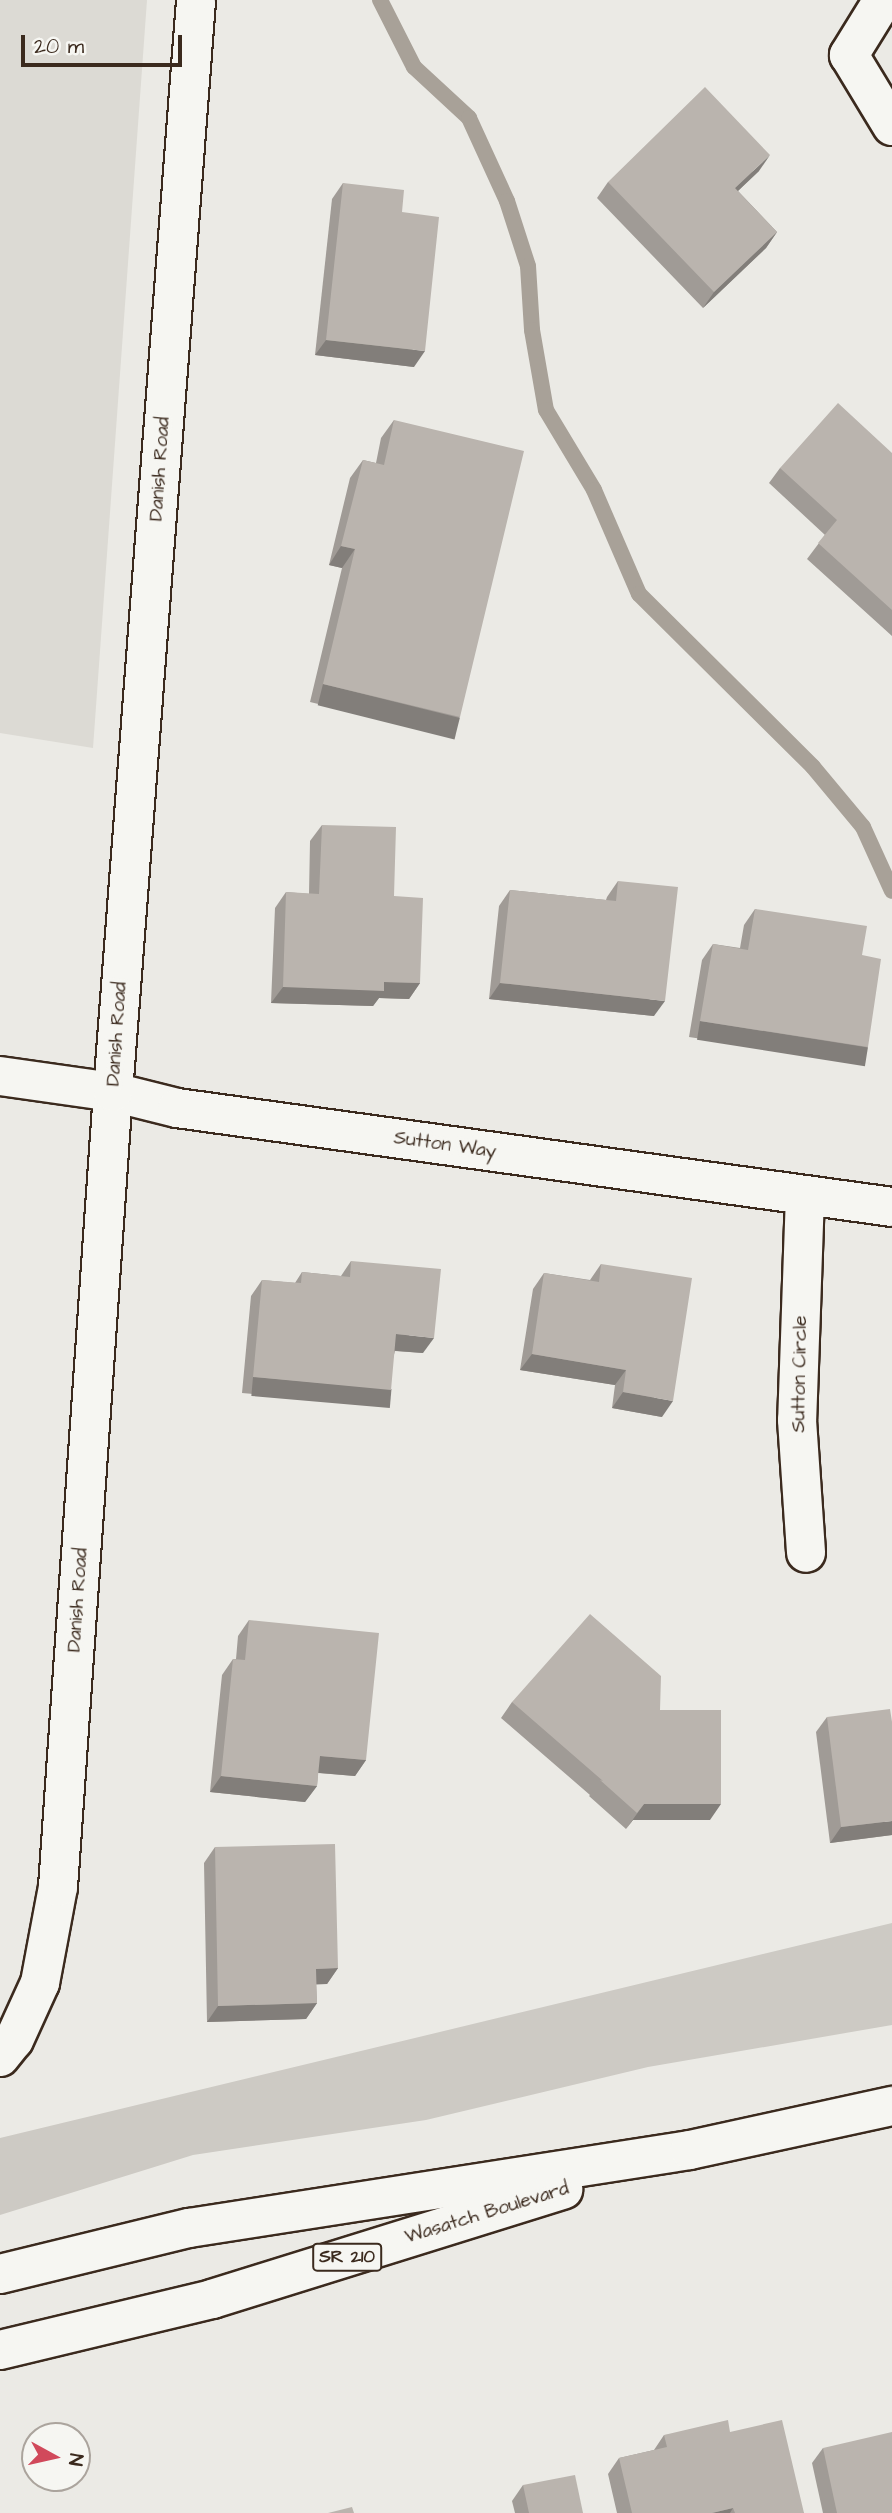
<!DOCTYPE html>
<html>
<head>
<meta charset="utf-8">
<style>
  body { margin:0 }
  #map { position:relative; width:892px; height:2513px; overflow:hidden; background:#ebeae5; font-family:"Architects Daughter",sans-serif }
  div>[style] { position:absolute }
  [style*='--x'] { left:calc(var(--x)*1px); top:calc(var(--y)*1px); width:calc(var(--w)*1px); rotate:calc(var(--a)*1deg) }
  .built>* { inset:0; background:#dcdad4 }
  .green>* { inset:0; background:#cdcac4 }
  .stream>* { height:16px; margin:-8px; padding:0 8px; transform-origin:8px; border-radius:8px; background:#a8a198 }
  .roads { filter:drop-shadow(2px 0 #3b2a1e) drop-shadow(-2px 0 #3b2a1e) drop-shadow(0 2px #3b2a1e) drop-shadow(0 -2px #3b2a1e) }
  .minor>* { height:38px; margin:-19px; padding:0 19px; transform-origin:19px; border-radius:19px; background:#f6f6f2 }
  .major>* { height:38px; margin:-19px; padding:0 19px; transform-origin:19px; border-radius:19px; background:#f6f6f2 }
  .wall>* { inset:0; background:#a09b96 }
  .shaded-wall>* { inset:0; background:#827e7a; transform-origin:0 0 }
  .building>* { inset:0; background:#bab4ae }
  span { translate:-50% -50%; white-space:nowrap; text-align:center; line-height:1.15; -webkit-text-stroke:7px #f6f6f2; paint-order:stroke }
  .shield-label span { padding:2px 5px; background:#f6f6f2; border:2px solid; border-radius:5px; -webkit-text-stroke-width:0 }
  .shield-label { font-size:18px; color:#3b2a1e; font-weight:700 }
  .street-label { font-size:19px; color:#3b2a1e }
  .north { position:absolute; left:21px; top:2422px; width:70px; height:70px; box-sizing:border-box; background:#f6f6f2; border:2px solid #aba49d; border-radius:50%; rotate:98deg; font-size:19px; font-weight:700; line-height:28px; text-align:center; color:#3b2a1e }
  .north::after { content:''; display:block; margin:auto; width:24px; height:32px; background:#d1495b; clip-path:polygon(50% 0,100% 100%,50% 72%,0 100%) }
  .scale { position:absolute; left:21px; top:35px; width:161px; height:32px; box-sizing:border-box; border:4px solid #3b2a1e; border-top:0; padding-left:9px; font-size:21px; line-height:24px; white-space:nowrap; color:#3b2a1e; -webkit-text-stroke:5px #f6f6f2; paint-order:stroke }
</style>
</head>
<body>
<div id="map">
  <div class="built">
    <div style="clip-path:polygon(0 0,147px 0,93px 748px,0 733px)"></div>
  </div>
  <div class="green">
    <div style="clip-path:polygon(892px 1923px,892px 2025px,648px 2067px,426px 2120px,193px 2155px,0 2215px,0 2138px)"></div>
  </div>
  <div class="stream">
    <div style="--x:380;--y:0;--w:75;--a:63.1"></div>
    <div style="--x:414;--y:67;--w:75;--a:42.8"></div>
    <div style="--x:469;--y:118;--w:91;--a:65.4"></div>
    <div style="--x:507;--y:201;--w:68;--a:72.1"></div>
    <div style="--x:528;--y:266;--w:64;--a:86.4"></div>
    <div style="--x:532;--y:330;--w:81;--a:80.1"></div>
    <div style="--x:546;--y:410;--w:93;--a:59"></div>
    <div style="--x:594;--y:490;--w:113;--a:66.6"></div>
    <div style="--x:639;--y:594;--w:245;--a:44.8"></div>
    <div style="--x:813;--y:767;--w:78;--a:50.2"></div>
    <div style="--x:863;--y:827;--w:70;--a:65.6"></div>
  </div>
  <div class="roads">
    <div class="minor">
      <div style="--x:883;--y:0;--w:65;--a:121.7"></div>
      <div style="--x:849;--y:55;--w:83;--a:58.8"></div>
      <div style="--x:0;--y:1076;--w:114;--a:8.1"></div>
      <div style="--x:113;--y:1092;--w:66;--a:14"></div>
      <div style="--x:177;--y:1108;--w:722;--a:7.88"></div>
      <div style="--x:805;--y:1195;--w:225;--a:92"></div>
      <div style="--x:797;--y:1420;--w:133;--a:86.1"></div>
      <div style="--x:0;--y:2057;--w:22;--a:-51"></div>
      <div style="--x:14;--y:2040;--w:63;--a:-65.5"></div>
      <div style="--x:40;--y:1983;--w:98;--a:-79.4"></div>
      <div style="--x:58;--y:1887;--w:797;--a:-86.04"></div>
      <div style="--x:113;--y:1092;--w:1095;--a:-85.65"></div>
    </div>
    <div class="major">
      <div style="--x:0;--y:2274;--w:195;--a:-13.7"></div>
      <div style="--x:189;--y:2228;--w:507;--a:-8.85"></div>
      <div style="--x:690;--y:2150;--w:207;--a:-12.3"></div>
      <div style="--x:0;--y:2350;--w:218;--a:-13.5"></div>
      <div style="--x:212;--y:2299;--w:368;--a:-17.3"></div>
    </div>
  </div>
  <div class="wall">
    <div style="clip-path:polygon(759px 171px,738px 191px,777px 232px,766px 248px,703px 308px,597px 198px,608px 182px)"></div>
    <div style="clip-path:polygon(343px 183px,402px 212px,414px 367px,315px 355px,332px 199px)"></div>
    <div style="clip-path:polygon(394px 420px,460px 717px,447px 735px,310px 702px,342px 568px,329px 565px,350px 478px,363px 460px,376px 463px,381px 438px)"></div>
    <div style="clip-path:polygon(892px 453px,892px 636px,807px 559px,825px 535px,769px 483px,780px 468px)"></div>
    <div style="clip-path:polygon(322px 825px,394px 896px,420px 983px,409px 999px,379px 998px,373px 1006px,271px 1003px,275px 908px,286px 892px,309px 894px,310px 841px)"></div>
    <div style="clip-path:polygon(618px 881px,654px 1016px,489px 999px,499px 906px,510px 890px,606px 900px,607px 897px)"></div>
    <div style="clip-path:polygon(755px 909px,862px 955px,868px 1047px,857px 1063px,689px 1037px,702px 960px,713px 944px,740px 948px,744px 925px)"></div>
    <div style="clip-path:polygon(351px 1261px,423px 1353px,395px 1351px,380px 1406px,242px 1393px,251px 1296px,262px 1280px,295px 1283px,302px 1272px,341px 1276px)"></div>
    <div style="clip-path:polygon(601px 1264px,662px 1417px,612px 1408px,615px 1385px,520px 1370px,533px 1289px,544px 1273px,590px 1280px)"></div>
    <div style="clip-path:polygon(249px 1620px,366px 1760px,355px 1776px,318px 1773px,317px 1786px,305px 1802px,210px 1792px,222px 1675px,233px 1659px,236px 1659px,238px 1636px)"></div>
    <div style="clip-path:polygon(512px 1702px,660px 1710px,710px 1820px,633px 1820px,626px 1829px,589px 1796px,590px 1795px,501px 1718px)"></div>
    <div style="clip-path:polygon(827px 1717px,892px 1835px,830px 1843px,816px 1732px)"></div>
    <div style="clip-path:polygon(215px 1847px,338px 1968px,327px 1984px,316px 1984px,317px 2003px,306px 2019px,207px 2022px,204px 1863px)"></div>
    <div style="clip-path:polygon(730px 2432px,804px 2513px,617px 2513px,608px 2474px,619px 2458px,654px 2450px,664px 2435px)"></div>
    <div style="clip-path:polygon(823px 2448px,892px 2513px,823px 2513px,812px 2463px)"></div>
    <div style="clip-path:polygon(523px 2485px,583px 2513px,515px 2513px,512px 2501px)"></div>
  </div>
  <div class="shaded-wall">
    <div style="clip-path:polygon(770px 155px,759px 171px,724px 204px,735px 188px)"></div>
    <div style="clip-path:polygon(777px 232px,766px 248px,703px 308px,714px 292px)"></div>
    <div style="clip-path:polygon(326px 340px,425px 351px,414px 367px,315px 355px)"></div>
    <div style="clip-path:polygon(341px 546px,355px 549px,342px 568px,329px 565px)"></div>
    <div style="left:323px;top:684px;width:141px;height:22px;rotate:14deg"></div>
    <div style="clip-path:polygon(384px 982px,420px 983px,409px 999px,379px 998px,373px 1006px,271px 1003px,283px 987px)"></div>
    <div style="clip-path:polygon(500px 983px,665px 1001px,654px 1016px,489px 999px)"></div>
    <div style="left:700px;top:1021px;width:170px;height:19px;rotate:9deg"></div>
    <div style="clip-path:polygon(396px 1334px,434px 1338px,423px 1353px,385px 1350px)"></div>
    <div style="clip-path:polygon(532px 1354px,626px 1370px,615px 1385px,520px 1370px)"></div>
    <div style="left:253px;top:1377px;width:139px;height:19px;rotate:5deg"></div>
    <div style="clip-path:polygon(623px 1392px,673px 1401px,662px 1417px,612px 1408px)"></div>
    <div style="clip-path:polygon(320px 1756px,366px 1760px,355px 1776px,309px 1772px)"></div>
    <div style="clip-path:polygon(221px 1776px,317px 1786px,305px 1802px,210px 1792px)"></div>
    <div style="clip-path:polygon(644px 1804px,721px 1804px,710px 1820px,633px 1820px,626px 1829px)"></div>
    <div style="clip-path:polygon(892px 1821px,892px 1835px,830px 1843px,841px 1827px)"></div>
    <div style="clip-path:polygon(338px 1968px,327px 1984px,305px 1985px,316px 1969px)"></div>
    <div style="clip-path:polygon(317px 2003px,306px 2019px,207px 2022px,218px 2006px)"></div>
    <div style="clip-path:polygon(733px 2508px,730px 2513px,712px 2513px)"></div>
  </div>
  <div class="building">
    <div style="clip-path:polygon(705px 87px,770px 155px,735px 188px,777px 232px,714px 292px,608px 182px)"></div>
    <div style="clip-path:polygon(343px 183px,404px 190px,402px 212px,439px 217px,425px 351px,326px 340px)"></div>
    <div style="clip-path:polygon(838px 403px,892px 453px,892px 610px,818px 543px,837px 520px,780px 468px)"></div>
    <div style="clip-path:polygon(394px 420px,524px 451px,460px 717px,323px 684px,355px 549px,341px 546px,363px 460px,384px 465px)"></div>
    <div style="clip-path:polygon(322px 825px,396px 827px,394px 896px,423px 898px,420px 983px,384px 982px,384px 991px,283px 987px,286px 892px,319px 894px)"></div>
    <div style="clip-path:polygon(618px 881px,678px 887px,665px 1001px,500px 983px,510px 890px,616px 901px)"></div>
    <div style="clip-path:polygon(755px 909px,867px 926px,862px 955px,881px 959px,868px 1047px,700px 1021px,713px 944px,748px 950px)"></div>
    <div style="clip-path:polygon(351px 1261px,441px 1269px,434px 1338px,396px 1334px,391px 1390px,253px 1377px,262px 1280px,301px 1283px,302px 1272px,350px 1277px)"></div>
    <div style="clip-path:polygon(601px 1264px,692px 1278px,673px 1401px,623px 1392px,626px 1370px,532px 1354px,544px 1273px,599px 1282px)"></div>
    <div style="clip-path:polygon(590px 1614px,661px 1676px,660px 1710px,721px 1710px,721px 1804px,644px 1804px,637px 1813px,600px 1780px,603px 1781px,512px 1702px)"></div>
    <div style="clip-path:polygon(249px 1620px,379px 1633px,366px 1760px,320px 1756px,317px 1786px,221px 1776px,233px 1659px,245px 1660px)"></div>
    <div style="clip-path:polygon(890px 1709px,892px 1722px,892px 1821px,841px 1827px,827px 1717px)"></div>
    <div style="clip-path:polygon(335px 1844px,338px 1968px,316px 1969px,317px 2003px,218px 2006px,215px 1847px)"></div>
    <div style="clip-path:polygon(728px 2420px,730px 2432px,782px 2420px,804px 2513px,735px 2513px,733px 2508px,712px 2513px,632px 2513px,619px 2458px,667px 2447px,664px 2435px)"></div>
    <div style="clip-path:polygon(892px 2432px,892px 2513px,837px 2513px,823px 2448px)"></div>
    <div style="clip-path:polygon(575px 2475px,583px 2513px,529px 2513px,523px 2485px)"></div>
    <div style="clip-path:polygon(352px 2507px,354px 2513px,328px 2513px)"></div>
  </div>
  <div class="shield-label">
    <span style="left:347px;top:2257px">SR 210</span>
  </div>
  <div class="street-label">
    <span style="left:160px;top:469px;rotate:-86deg">Danish Road</span>
    <span style="left:117px;top:1034px;rotate:-86deg">Danish Road</span>
    <span style="left:445px;top:1145px;rotate:8deg">Sutton Way</span>
    <span style="left:800px;top:1374px;rotate:-89deg">Sutton Circle</span>
    <span style="left:78px;top:1600px;rotate:-86deg">Danish Road</span>
    <span style="left:487px;top:2213px;rotate:-17deg">Wasatch Boulevard</span>
  </div>
  <div class="north">N</div>
  <div class="scale">20 m</div>
</div>
</body>
</html>
